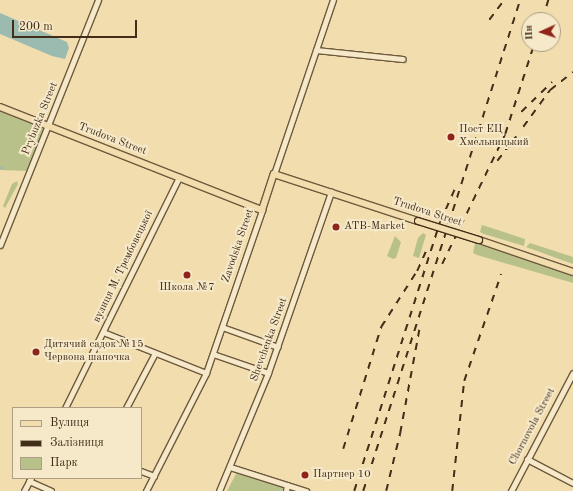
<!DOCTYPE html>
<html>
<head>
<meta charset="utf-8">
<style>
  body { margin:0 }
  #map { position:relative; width:573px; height:491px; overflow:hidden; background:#f1ddad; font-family:"Old Standard TT",serif }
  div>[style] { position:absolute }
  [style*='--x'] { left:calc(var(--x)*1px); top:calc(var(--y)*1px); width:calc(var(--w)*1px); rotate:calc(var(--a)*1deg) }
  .green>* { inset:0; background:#b9c18a }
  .water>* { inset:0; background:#9bbbb0 }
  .stream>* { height:1.5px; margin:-0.75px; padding:0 0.75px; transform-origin:0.75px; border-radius:0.75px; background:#9bbbb0 }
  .roads { filter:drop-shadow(1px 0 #6e593d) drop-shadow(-1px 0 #6e593d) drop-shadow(0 1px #6e593d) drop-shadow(0 -1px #6e593d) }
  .minor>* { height:5px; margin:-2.5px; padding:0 2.5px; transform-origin:2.5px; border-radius:2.5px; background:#f6e9ca }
  .major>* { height:6px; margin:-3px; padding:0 3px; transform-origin:3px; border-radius:3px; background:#f1ddad }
  .rail>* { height:1.5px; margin-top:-0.75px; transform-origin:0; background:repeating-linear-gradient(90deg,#422d18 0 7px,transparent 0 14px) }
  .bridges { filter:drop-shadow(1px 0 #422d18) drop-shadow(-1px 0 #422d18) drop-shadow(0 1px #422d18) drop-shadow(0 -1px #422d18) }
  .major-bridge>* { height:6px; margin:-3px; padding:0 3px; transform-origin:3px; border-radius:3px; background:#f1ddad }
  .dots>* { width:11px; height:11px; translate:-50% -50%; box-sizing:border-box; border:2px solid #f6e9ca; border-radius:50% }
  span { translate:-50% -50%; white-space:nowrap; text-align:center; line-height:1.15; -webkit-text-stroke:4px #f6e9ca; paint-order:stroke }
  .street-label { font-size:11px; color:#422d18 }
  .poi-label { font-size:11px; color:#422d18 }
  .left { translate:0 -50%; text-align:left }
  .legend { position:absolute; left:12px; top:407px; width:130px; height:72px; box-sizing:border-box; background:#f6e9ca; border:1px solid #ae9e83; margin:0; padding:5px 7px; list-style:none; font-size:12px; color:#422d18 }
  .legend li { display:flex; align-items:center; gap:8px; height:20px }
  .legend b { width:20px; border:1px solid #ae9e83 }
  .north { position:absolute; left:521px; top:12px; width:40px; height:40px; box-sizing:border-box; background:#f6e9ca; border:1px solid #ae9e83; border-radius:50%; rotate:267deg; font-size:11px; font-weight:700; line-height:16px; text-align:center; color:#422d18 }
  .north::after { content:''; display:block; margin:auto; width:14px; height:18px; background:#8f2418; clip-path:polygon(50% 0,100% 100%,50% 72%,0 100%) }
  .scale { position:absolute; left:12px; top:20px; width:125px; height:18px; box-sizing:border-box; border:2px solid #422d18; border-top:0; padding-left:5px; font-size:12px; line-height:14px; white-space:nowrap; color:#422d18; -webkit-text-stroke:3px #f6e9ca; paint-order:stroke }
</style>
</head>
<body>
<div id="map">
  <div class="green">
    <div style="clip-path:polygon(0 109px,47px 127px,29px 171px,0 170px)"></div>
    <div style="clip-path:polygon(17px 181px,18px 184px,5px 208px,3px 206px,12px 184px)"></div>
    <div style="clip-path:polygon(482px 225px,525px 239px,524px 246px,484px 234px,480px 232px)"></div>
    <div style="clip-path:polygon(423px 233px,426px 235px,419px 258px,413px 256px,418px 238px)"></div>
    <div style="clip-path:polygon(395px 236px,401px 242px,396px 258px,393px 259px,387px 256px)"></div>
    <div style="clip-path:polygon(475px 243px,573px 276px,573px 283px,477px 255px,473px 253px)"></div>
    <div style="clip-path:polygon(530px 243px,573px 257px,573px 264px,526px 247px)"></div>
    <div style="clip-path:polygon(238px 470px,287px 485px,286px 491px,227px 491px)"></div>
  </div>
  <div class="water">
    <div style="clip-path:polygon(0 13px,67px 42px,69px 48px,65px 59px,52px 56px,0 34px)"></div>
  </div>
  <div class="stream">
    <div style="--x:0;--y:168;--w:2;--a:0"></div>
  </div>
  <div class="roads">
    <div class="minor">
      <div style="--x:316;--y:50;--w:87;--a:5.9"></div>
      <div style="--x:274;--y:174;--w:184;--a:-71.3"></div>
      <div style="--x:0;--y:245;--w:264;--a:-68.2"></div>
      <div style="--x:222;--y:327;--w:59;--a:19.7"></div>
      <div style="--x:103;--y:332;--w:111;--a:21.7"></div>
      <div style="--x:213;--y:354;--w:58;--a:19.1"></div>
      <div style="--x:65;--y:408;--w:258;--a:-63.7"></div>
      <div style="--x:126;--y:408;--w:62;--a:-62.2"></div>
      <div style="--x:527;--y:459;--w:52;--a:27.6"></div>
      <div style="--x:230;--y:467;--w:80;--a:17.5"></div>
      <div style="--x:141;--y:471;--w:14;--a:21"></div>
      <div style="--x:29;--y:481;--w:24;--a:24"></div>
      <div style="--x:24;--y:491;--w:15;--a:-62"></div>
      <div style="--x:146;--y:491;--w:132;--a:-63"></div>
      <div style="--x:206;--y:373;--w:172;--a:-71"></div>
      <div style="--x:219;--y:491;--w:128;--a:-67.4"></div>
      <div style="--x:268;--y:373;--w:192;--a:-70.8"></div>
      <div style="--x:286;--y:491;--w:6;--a:-81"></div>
      <div style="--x:511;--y:491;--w:133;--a:-62.3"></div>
    </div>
    <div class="major">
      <div style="--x:0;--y:107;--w:282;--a:21.5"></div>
      <div style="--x:262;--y:210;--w:38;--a:-72"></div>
      <div style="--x:274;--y:174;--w:151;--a:18.1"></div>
      <div style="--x:479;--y:240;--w:99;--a:18.8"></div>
    </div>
  </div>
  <div class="rail">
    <div style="--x:489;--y:20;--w:25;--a:-53"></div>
    <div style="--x:542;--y:20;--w:21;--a:-73"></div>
    <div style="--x:521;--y:112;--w:43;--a:-44.1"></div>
    <div style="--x:523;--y:127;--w:46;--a:-53.9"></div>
    <div style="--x:550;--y:90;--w:29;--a:-38"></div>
    <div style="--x:497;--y:161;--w:31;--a:-52"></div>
    <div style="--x:442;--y:264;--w:144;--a:-64.1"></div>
    <div style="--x:505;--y:134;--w:95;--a:-72.1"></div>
    <div style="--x:343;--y:449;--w:128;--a:-72.7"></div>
    <div style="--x:381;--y:327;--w:67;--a:-57.3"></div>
    <div style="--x:417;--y:271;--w:22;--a:-66"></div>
    <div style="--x:354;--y:491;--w:282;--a:-72.3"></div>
    <div style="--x:440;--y:222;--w:36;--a:-66"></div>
    <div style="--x:363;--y:491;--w:515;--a:-72.27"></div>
    <div style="--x:386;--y:491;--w:60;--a:-76.4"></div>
    <div style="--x:400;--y:433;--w:105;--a:-79.5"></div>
    <div style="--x:452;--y:491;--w:111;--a:-83.8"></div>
    <div style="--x:464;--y:381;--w:113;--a:-70.9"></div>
  </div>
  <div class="bridges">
    <div class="major-bridge">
      <div style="--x:418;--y:221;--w:64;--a:17.3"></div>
    </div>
  </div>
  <div class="dots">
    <div style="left:451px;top:137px;background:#8f2418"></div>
    <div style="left:336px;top:227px;background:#8f2418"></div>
    <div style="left:187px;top:275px;background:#8f2418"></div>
    <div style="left:36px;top:352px;background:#8f2418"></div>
    <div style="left:305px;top:475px;background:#8f2418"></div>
  </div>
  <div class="street-label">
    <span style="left:41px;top:119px;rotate:-68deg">Prybuzka Street</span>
    <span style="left:112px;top:140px;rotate:21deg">Trudova Street</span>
    <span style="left:427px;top:213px;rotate:18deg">Trudova Street</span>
    <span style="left:239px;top:246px;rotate:-71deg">Zavodska Street</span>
    <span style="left:124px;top:267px;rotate:-64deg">вулиця М. Трембовецької</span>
    <span style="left:270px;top:340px;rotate:-70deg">Shevchenka Street</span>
    <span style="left:533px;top:427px;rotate:-62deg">Chornovola Street</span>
  </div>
  <div class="poi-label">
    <span class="left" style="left:459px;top:137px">Пост ЕЦ<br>Хмельницький</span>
    <span class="left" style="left:344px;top:227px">ATB-Market</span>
    <span style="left:187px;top:288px">Школа №7</span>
    <span class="left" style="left:44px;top:352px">Дитячий садок №15<br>Червона шапочка</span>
    <span class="left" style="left:313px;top:475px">Партнер 10</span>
  </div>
  <ul class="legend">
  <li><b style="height:5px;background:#f1ddad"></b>Вулиця</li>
  <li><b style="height:5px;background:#422d18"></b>Залізниця</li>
  <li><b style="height:11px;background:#b9c18a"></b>Парк</li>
  </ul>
  <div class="north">Пн</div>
  <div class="scale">200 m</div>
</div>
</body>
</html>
